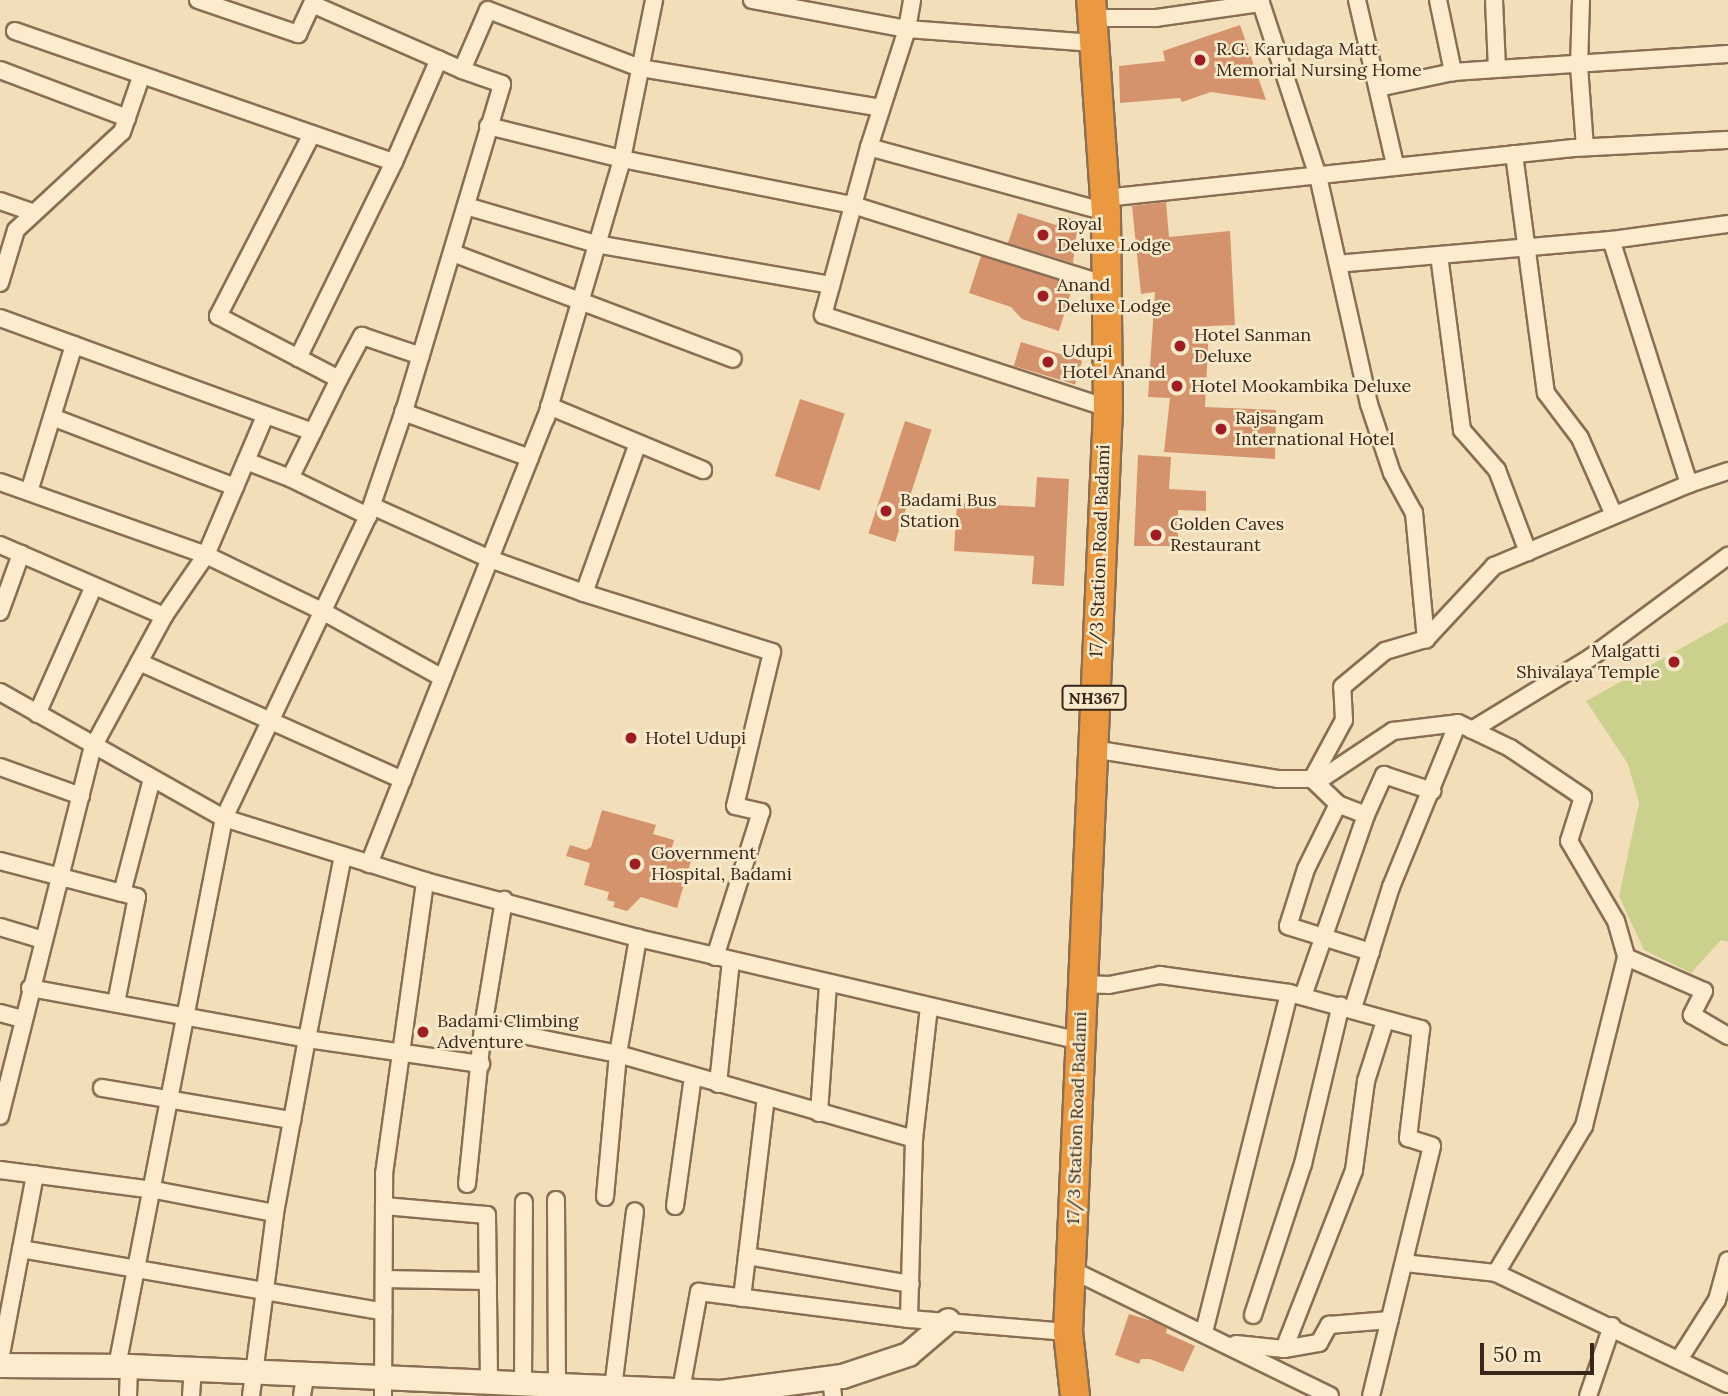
<!DOCTYPE html>
<html>
<head>
<meta charset="utf-8">
<style>
  body { margin:0 }
  #map { position:relative; width:1728px; height:1396px; overflow:hidden; background:#f2dfba; font-family:Lora,serif }
  div>[style] { position:absolute }
  [style*='--x'] { left:calc(var(--x)*1px); top:calc(var(--y)*1px); width:calc(var(--w)*1px); rotate:calc(var(--a)*1deg) }
  .green>* { inset:0; background:#cbd08d }
  .building>* { inset:0; background:#d4936c; transform-origin:0 0 }
  .roads { filter:drop-shadow(2px 0 #8a6e53) drop-shadow(-2px 0 #8a6e53) drop-shadow(0 2px #8a6e53) drop-shadow(0 -2px #8a6e53) }
  .street>* { height:16px; margin:-8px; padding:0 8px; transform-origin:8px; border-radius:8px; background:#fceccd }
  .secondary>* { height:23px; margin:-11.5px; padding:0 11.5px; transform-origin:11.5px; border-radius:11.5px; background:#fceccd }
  .highway>* { height:28px; margin:-14px; padding:0 14px; transform-origin:14px; border-radius:14px; background:#eb9940 }
  .dots>* { width:19px; height:19px; translate:-50% -50%; box-sizing:border-box; border:4px solid #f8e9ca; border-radius:50% }
  span { translate:-50% -50%; white-space:nowrap; text-align:center; line-height:1.15; -webkit-text-stroke:5px #f8e9ca; paint-order:stroke }
  .shield-label span { padding:2px 5px; background:#f8e9ca; border:2px solid; border-radius:5px; -webkit-text-stroke-width:0 }
  .shield-label { font-size:16px; color:#372619; font-weight:700 }
  .poi-label { font-size:18px; color:#372619 }
  .left { translate:0 -50%; text-align:left }
  .right { translate:-100% -50%; text-align:right }
  .street-label { font-size:18px; color:#372619 }
  .scale { position:absolute; left:1480px; top:1343px; width:114px; height:32px; box-sizing:border-box; border:4px solid #372619; border-top:0; padding-left:9px; font-size:21px; line-height:24px; white-space:nowrap; color:#372619; -webkit-text-stroke:5px #f8e9ca; paint-order:stroke }
</style>
</head>
<body>
<div id="map">
  <div class="green">
    <div style="clip-path:polygon(1728px 622px,1728px 942px,1721px 940px,1691px 973px,1644px 950px,1619px 896px,1639px 803px,1628px 764px,1586px 701px)"></div>
  </div>
  <div class="building">
    <div style="clip-path:polygon(1240px 25px,1266px 100px,1211px 92px,1182px 102px,1180px 98px,1120px 103px,1119px 66px,1165px 61px,1163px 51px)"></div>
    <div style="clip-path:polygon(1166px 202px,1169px 237px,1230px 231px,1235px 325px,1209px 326px,1205px 407px,1276px 410px,1275px 459px,1164px 452px,1170px 398px,1148px 397px,1155px 292px,1141px 294px,1132px 206px)"></div>
    <div style="clip-path:polygon(1018px 213px,1056px 225px,1060px 215px,1078px 221px,1073px 263px,1008px 243px)"></div>
    <div style="clip-path:polygon(981px 256px,1073px 285px,1059px 331px,1022px 319px,1011px 307px,969px 293px)"></div>
    <div style="left:1021px;top:342px;width:64px;height:25px;rotate:17deg"></div>
    <div style="left:800px;top:399px;width:47px;height:81px;rotate:18deg"></div>
    <div style="left:905px;top:421px;width:28px;height:118px;rotate:18deg"></div>
    <div style="clip-path:polygon(1138px 455px,1171px 457px,1169px 489px,1206px 491px,1206px 511px,1178px 510px,1178px 546px,1134px 546px)"></div>
    <div style="clip-path:polygon(1037px 477px,1069px 479px,1064px 586px,1032px 584px,1034px 556px,954px 551px,957px 503px,1035px 507px)"></div>
    <div style="clip-path:polygon(602px 810px,656px 825px,653px 834px,674px 840px,670px 855px,691px 861px,677px 908px,641px 897px,627px 911px,613px 907px,615px 902px,607px 900px,609px 892px,584px 885px,590px 863px,566px 856px,570px 845px,586px 850px,591px 847px)"></div>
    <div style="clip-path:polygon(1129px 1314px,1155px 1322px,1167px 1328px,1166px 1333px,1195px 1346px,1183px 1372px,1150px 1359px,1141px 1359px,1139px 1364px,1115px 1355px)"></div>
  </div>
  <div class="roads">
    <div class="street">
      <div style="--x:198;--y:0;--w:106;--a:18.8"></div>
      <div style="--x:298;--y:34;--w:33;--a:-65"></div>
      <div style="--x:312;--y:4;--w:164;--a:23.7"></div>
      <div style="--x:752;--y:0;--w:158;--a:10.6"></div>
      <div style="--x:907;--y:29;--w:187;--a:4.3"></div>
      <div style="--x:1260;--y:0;--w:185;--a:71.8"></div>
      <div style="--x:1318;--y:176;--w:234;--a:77.4"></div>
      <div style="--x:1369;--y:404;--w:73;--a:71.6"></div>
      <div style="--x:1392;--y:473;--w:46;--a:61.2"></div>
      <div style="--x:1414;--y:513;--w:127;--a:84.6"></div>
      <div style="--x:1357;--y:0;--w:169;--a:77"></div>
      <div style="--x:1438;--y:0;--w:74;--a:78.2"></div>
      <div style="--x:1494;--y:0;--w:69;--a:87.5"></div>
      <div style="--x:1497;--y:69;--w:231;--a:-3.7"></div>
      <div style="--x:1581;--y:0;--w:66;--a:91.7"></div>
      <div style="--x:1579;--y:66;--w:81;--a:85.8"></div>
      <div style="--x:1092;--y:18;--w:64;--a:0"></div>
      <div style="--x:1156;--y:18;--w:106;--a:-8.1"></div>
      <div style="--x:15;--y:31;--w:401;--a:19.1"></div>
      <div style="--x:394;--y:162;--w:112;--a:-66.4"></div>
      <div style="--x:0;--y:70;--w:136;--a:20.7"></div>
      <div style="--x:1378;--y:88;--w:77;--a:-12"></div>
      <div style="--x:1453;--y:72;--w:44;--a:-3.9"></div>
      <div style="--x:488;--y:126;--w:138;--a:13.8"></div>
      <div style="--x:622;--y:159;--w:236;--a:11.3"></div>
      <div style="--x:853;--y:205;--w:266;--a:17.5"></div>
      <div style="--x:312;--y:134;--w:205;--a:117.3"></div>
      <div style="--x:218;--y:316;--w:136;--a:27.5"></div>
      <div style="--x:339;--y:379;--w:110;--a:116.3"></div>
      <div style="--x:290;--y:478;--w:87;--a:26"></div>
      <div style="--x:869;--y:147;--w:124;--a:-72.1"></div>
      <div style="--x:907;--y:29;--w:29;--a:-80"></div>
      <div style="--x:1514;--y:154;--w:241;--a:82.4"></div>
      <div style="--x:1546;--y:393;--w:56;--a:52.9"></div>
      <div style="--x:1580;--y:438;--w:84;--a:66.2"></div>
      <div style="--x:1105;--y:198;--w:471;--a:-6.1"></div>
      <div style="--x:1573;--y:148;--w:155;--a:-3"></div>
      <div style="--x:0;--y:201;--w:36;--a:19"></div>
      <div style="--x:466;--y:206;--w:135;--a:16.3"></div>
      <div style="--x:596;--y:244;--w:239;--a:9.9"></div>
      <div style="--x:1106;--y:212;--w:246;--a:-164.7"></div>
      <div style="--x:869;--y:147;--w:174;--a:105.3"></div>
      <div style="--x:823;--y:315;--w:300;--a:18.1"></div>
      <div style="--x:1611;--y:240;--w:118;--a:-7.8"></div>
      <div style="--x:453;--y:253;--w:299;--a:20.7"></div>
      <div style="--x:1439;--y:255;--w:177;--a:82.5"></div>
      <div style="--x:1462;--y:430;--w:53;--a:48.8"></div>
      <div style="--x:1497;--y:470;--w:88;--a:69.3"></div>
      <div style="--x:0;--y:283;--w:55;--a:-73.2"></div>
      <div style="--x:16;--y:230;--w:144;--a:-42.8"></div>
      <div style="--x:122;--y:132;--w:58;--a:-70.9"></div>
      <div style="--x:0;--y:318;--w:333;--a:20"></div>
      <div style="--x:298;--y:358;--w:218;--a:-63.9"></div>
      <div style="--x:339;--y:379;--w:49;--a:-61.9"></div>
      <div style="--x:362;--y:336;--w:62;--a:18.7"></div>
      <div style="--x:549;--y:406;--w:167;--a:22.6"></div>
      <div style="--x:403;--y:412;--w:135;--a:19.9"></div>
      <div style="--x:52;--y:417;--w:196;--a:20.9"></div>
      <div style="--x:246;--y:461;--w:47;--a:21.1"></div>
      <div style="--x:0;--y:482;--w:219;--a:19.5"></div>
      <div style="--x:206;--y:555;--w:151;--a:-67"></div>
      <div style="--x:1689;--y:484;--w:41;--a:-18.4"></div>
      <div style="--x:29;--y:492;--w:154;--a:-73"></div>
      <div style="--x:372;--y:506;--w:129;--a:24.2"></div>
      <div style="--x:490;--y:559;--w:100;--a:19.9"></div>
      <div style="--x:584;--y:593;--w:159;--a:-70.2"></div>
      <div style="--x:0;--y:545;--w:179;--a:23.4"></div>
      <div style="--x:164;--y:616;--w:74;--a:-55.5"></div>
      <div style="--x:206;--y:555;--w:129;--a:25.8"></div>
      <div style="--x:322;--y:611;--w:138;--a:29"></div>
      <div style="--x:584;--y:593;--w:197;--a:17.4"></div>
      <div style="--x:772;--y:652;--w:158;--a:103.5"></div>
      <div style="--x:735;--y:806;--w:27;--a:13"></div>
      <div style="--x:761;--y:812;--w:152;--a:107.6"></div>
      <div style="--x:0;--y:612;--w:62;--a:-70.1"></div>
      <div style="--x:139;--y:662;--w:289;--a:24.1"></div>
      <div style="--x:0;--y:692;--w:257;--a:29.4"></div>
      <div style="--x:224;--y:818;--w:211;--a:17.4"></div>
      <div style="--x:425;--y:881;--w:220;--a:15"></div>
      <div style="--x:638;--y:938;--w:453;--a:13.1"></div>
      <div style="--x:37;--y:714;--w:140;--a:-66"></div>
      <div style="--x:1472;--y:730;--w:138;--a:-31.4"></div>
      <div style="--x:1590;--y:658;--w:172;--a:-36.5"></div>
      <div style="--x:1093;--y:749;--w:187;--a:9.2"></div>
      <div style="--x:1278;--y:779;--w:43;--a:0"></div>
      <div style="--x:1321;--y:779;--w:87;--a:-33.7"></div>
      <div style="--x:1393;--y:731;--w:65;--a:-7"></div>
      <div style="--x:1458;--y:723;--w:58;--a:25.7"></div>
      <div style="--x:1510;--y:748;--w:88;--a:33.9"></div>
      <div style="--x:1583;--y:797;--w:46;--a:107.7"></div>
      <div style="--x:1569;--y:841;--w:93;--a:59.6"></div>
      <div style="--x:1616;--y:921;--w:37;--a:74"></div>
      <div style="--x:1626;--y:957;--w:85;--a:23.6"></div>
      <div style="--x:1704;--y:991;--w:27;--a:117"></div>
      <div style="--x:1692;--y:1015;--w:42;--a:30.3"></div>
      <div style="--x:0;--y:767;--w:86;--a:19.7"></div>
      <div style="--x:1338;--y:804;--w:72;--a:116.2"></div>
      <div style="--x:1306;--y:869;--w:60;--a:107.5"></div>
      <div style="--x:1288;--y:926;--w:87;--a:17.4"></div>
      <div style="--x:1366;--y:815;--w:44;--a:-65.8"></div>
      <div style="--x:1384;--y:775;--w:51;--a:18.4"></div>
      <div style="--x:0;--y:861;--w:126;--a:14.7"></div>
      <div style="--x:122;--y:893;--w:118;--a:-75.3"></div>
      <div style="--x:369;--y:864;--w:480;--a:-68.4"></div>
      <div style="--x:546;--y:418;--w:270;--a:-73.6"></div>
      <div style="--x:622;--y:159;--w:162;--a:-78.6"></div>
      <div style="--x:0;--y:927;--w:45;--a:16.8"></div>
      <div style="--x:1082;--y:984;--w:27;--a:2"></div>
      <div style="--x:1109;--y:985;--w:52;--a:-11.1"></div>
      <div style="--x:1160;--y:975;--w:130;--a:7.9"></div>
      <div style="--x:30;--y:988;--w:282;--a:10.4"></div>
      <div style="--x:307;--y:1039;--w:187;--a:-78.9"></div>
      <div style="--x:1303;--y:996;--w:192;--a:-70.8"></div>
      <div style="--x:1366;--y:815;--w:30;--a:-159"></div>
      <div style="--x:1338;--y:804;--w:36;--a:-136"></div>
      <div style="--x:1312;--y:779;--w:67;--a:-61.5"></div>
      <div style="--x:1344;--y:720;--w:33;--a:-93"></div>
      <div style="--x:1342;--y:687;--w:56;--a:-39.9"></div>
      <div style="--x:1385;--y:651;--w:43;--a:-16.3"></div>
      <div style="--x:1426;--y:639;--w:100;--a:-47"></div>
      <div style="--x:1494;--y:566;--w:212;--a:-22.8"></div>
      <div style="--x:1689;--y:484;--w:256;--a:-107.7"></div>
      <div style="--x:1611;--y:240;--w:274;--a:175"></div>
      <div style="--x:116;--y:1003;--w:108;--a:-78.8"></div>
      <div style="--x:137;--y:897;--w:16;--a:-165"></div>
      <div style="--x:929;--y:1007;--w:133;--a:96.5"></div>
      <div style="--x:914;--y:1139;--w:180;--a:91.6"></div>
      <div style="--x:909;--y:1319;--w:160;--a:4.7"></div>
      <div style="--x:1353;--y:1008;--w:127;--a:-72.6"></div>
      <div style="--x:1391;--y:887;--w:177;--a:-67.8"></div>
      <div style="--x:0;--y:1013;--w:23;--a:15"></div>
      <div style="--x:483;--y:1027;--w:138;--a:11.3"></div>
      <div style="--x:618;--y:1054;--w:308;--a:16"></div>
      <div style="--x:718;--y:1084;--w:124;--a:-84"></div>
      <div style="--x:102;--y:1088;--w:193;--a:9.6"></div>
      <div style="--x:819;--y:1113;--w:129;--a:-86"></div>
      <div style="--x:0;--y:1116;--w:381;--a:-75.9"></div>
      <div style="--x:93;--y:747;--w:149;--a:-61.5"></div>
      <div style="--x:0;--y:1170;--w:156;--a:7.4"></div>
      <div style="--x:155;--y:1190;--w:122;--a:10.9"></div>
      <div style="--x:467;--y:1184;--w:158;--a:-84.2"></div>
      <div style="--x:483;--y:1027;--w:129;--a:-80.6"></div>
      <div style="--x:605;--y:1197;--w:144;--a:-84.8"></div>
      <div style="--x:618;--y:1054;--w:118;--a:-80.2"></div>
      <div style="--x:556;--y:1200;--w:194;--a:89.7"></div>
      <div style="--x:384;--y:1206;--w:103;--a:5"></div>
      <div style="--x:487;--y:1215;--w:168;--a:89.3"></div>
      <div style="--x:675;--y:1206;--w:131;--a:-82.1"></div>
      <div style="--x:21;--y:1249;--w:368;--a:9.8"></div>
      <div style="--x:747;--y:1256;--w:166;--a:9.7"></div>
      <div style="--x:1404;--y:1263;--w:93;--a:6.2"></div>
      <div style="--x:1496;--y:1273;--w:257;--a:25.6"></div>
      <div style="--x:1072;--y:1270;--w:287;--a:26"></div>
      <div style="--x:1496;--y:1273;--w:171;--a:-59.1"></div>
      <div style="--x:1584;--y:1126;--w:174;--a:-76"></div>
      <div style="--x:384;--y:1279;--w:104;--a:1.1"></div>
      <div style="--x:742;--y:1298;--w:201;--a:-83.2"></div>
      <div style="--x:1253;--y:1315;--w:159;--a:-71.7"></div>
      <div style="--x:1303;--y:1164;--w:163;--a:-76.6"></div>
      <div style="--x:1204;--y:1332;--w:349;--a:-75.9"></div>
      <div style="--x:1289;--y:993;--w:137;--a:15.3"></div>
      <div style="--x:1421;--y:1029;--w:110;--a:96.8"></div>
      <div style="--x:1408;--y:1138;--w:25;--a:18"></div>
      <div style="--x:1432;--y:1146;--w:257;--a:103.7"></div>
      <div style="--x:1236;--y:1344;--w:48;--a:5.9"></div>
      <div style="--x:1284;--y:1349;--w:36;--a:-10"></div>
      <div style="--x:1319;--y:1343;--w:21;--a:-61"></div>
      <div style="--x:1329;--y:1325;--w:61;--a:-4.7"></div>
      <div style="--x:1284;--y:1349;--w:192;--a:-68.6"></div>
      <div style="--x:1354;--y:1170;--w:90;--a:-82.3"></div>
      <div style="--x:1366;--y:1081;--w:63;--a:-72.4"></div>
      <div style="--x:1680;--y:1358;--w:69;--a:-57.5"></div>
      <div style="--x:1717;--y:1300;--w:41;--a:-74.6"></div>
      <div style="--x:0;--y:1360;--w:189;--a:-79.3"></div>
      <div style="--x:117;--y:1366;--w:558;--a:-78.95"></div>
      <div style="--x:224;--y:818;--w:335;--a:-64.5"></div>
      <div style="--x:368;--y:516;--w:114;--a:-71.1"></div>
      <div style="--x:405;--y:408;--w:338;--a:-73.3"></div>
      <div style="--x:502;--y:84;--w:42;--a:-160.7"></div>
      <div style="--x:462;--y:70;--w:65;--a:-66.6"></div>
      <div style="--x:488;--y:10;--w:163;--a:20.9"></div>
      <div style="--x:640;--y:68;--w:244;--a:9.4"></div>
      <div style="--x:831;--y:1379;--w:17;--a:83"></div>
      <div style="--x:523;--y:1385;--w:183;--a:-89.7"></div>
      <div style="--x:613;--y:1388;--w:178;--a:-82.9"></div>
      <div style="--x:681;--y:1390;--w:100;--a:-79.6"></div>
      <div style="--x:699;--y:1292;--w:212;--a:7.3"></div>
      <div style="--x:128;--y:1396;--w:30;--a:-88"></div>
      <div style="--x:191;--y:1396;--w:26;--a:-86"></div>
      <div style="--x:251;--y:1396;--w:185;--a:-82.5"></div>
      <div style="--x:275;--y:1213;--w:177;--a:-79.6"></div>
      <div style="--x:307;--y:1039;--w:176;--a:8.2"></div>
      <div style="--x:302;--y:1396;--w:20;--a:-81"></div>
      <div style="--x:383;--y:1396;--w:222;--a:-89.7"></div>
      <div style="--x:384;--y:1174;--w:296;--a:-82"></div>
      <div style="--x:1588;--y:1396;--w:74;--a:-71.1"></div>
    </div>
    <div class="secondary">
      <div style="--x:0;--y:1365;--w:129;--a:0.4"></div>
      <div style="--x:129;--y:1366;--w:592;--a:2.52"></div>
      <div style="--x:720;--y:1392;--w:123;--a:-7.5"></div>
      <div style="--x:842;--y:1376;--w:70;--a:-18.4"></div>
      <div style="--x:908;--y:1354;--w:52;--a:-40.4"></div>
    </div>
    <div class="highway">
      <div style="--x:1075;--y:1396;--w:64;--a:-96.2"></div>
      <div style="--x:1068;--y:1332;--w:925;--a:-87.52"></div>
      <div style="--x:1108;--y:408;--w:196;--a:-90.6"></div>
      <div style="--x:1106;--y:212;--w:213;--a:-94"></div>
    </div>
  </div>
  <div class="dots">
    <div style="left:1200px;top:60px;background:#9e1d23"></div>
    <div style="left:1043px;top:235px;background:#9e1d23"></div>
    <div style="left:1043px;top:296px;background:#9e1d23"></div>
    <div style="left:1180px;top:346px;background:#9e1d23"></div>
    <div style="left:1048px;top:362px;background:#9e1d23"></div>
    <div style="left:1177px;top:386px;background:#9e1d23"></div>
    <div style="left:1221px;top:429px;background:#9e1d23"></div>
    <div style="left:886px;top:511px;background:#9e1d23"></div>
    <div style="left:1156px;top:535px;background:#9e1d23"></div>
    <div style="left:1674px;top:662px;background:#9e1d23"></div>
    <div style="left:631px;top:738px;background:#9e1d23"></div>
    <div style="left:635px;top:864px;background:#9e1d23"></div>
    <div style="left:423px;top:1032px;background:#9e1d23"></div>
  </div>
  <div class="shield-label">
    <span style="left:1094px;top:698px">NH367</span>
  </div>
  <div class="poi-label">
    <span class="left" style="left:1216px;top:60px">R.G. Karudaga Matt<br>Memorial Nursing Home</span>
    <span class="left" style="left:1057px;top:235px">Royal<br>Deluxe Lodge</span>
    <span class="left" style="left:1057px;top:296px">Anand<br>Deluxe Lodge</span>
    <span class="left" style="left:1194px;top:346px">Hotel Sanman<br>Deluxe</span>
    <span class="left" style="left:1062px;top:362px">Udupi<br>Hotel Anand</span>
    <span class="left" style="left:1191px;top:386px">Hotel Mookambika Deluxe</span>
    <span class="left" style="left:1235px;top:429px">Rajsangam<br>International Hotel</span>
    <span class="left" style="left:900px;top:511px">Badami Bus<br>Station</span>
    <span class="left" style="left:1170px;top:535px">Golden Caves<br>Restaurant</span>
    <span class="right" style="left:1660px;top:662px">Malgatti<br>Shivalaya Temple</span>
    <span class="left" style="left:645px;top:738px">Hotel Udupi</span>
    <span class="left" style="left:651px;top:864px">Government<br>Hospital, Badami</span>
    <span class="left" style="left:437px;top:1032px">Badami Climbing<br>Adventure</span>
  </div>
  <div class="street-label">
    <span style="left:1100px;top:551px;rotate:-88deg">17/3 Station Road Badami</span>
    <span style="left:1077px;top:1118px;rotate:-88deg">17/3 Station Road Badami</span>
  </div>
  <div class="scale">50 m</div>
</div>
</body>
</html>
